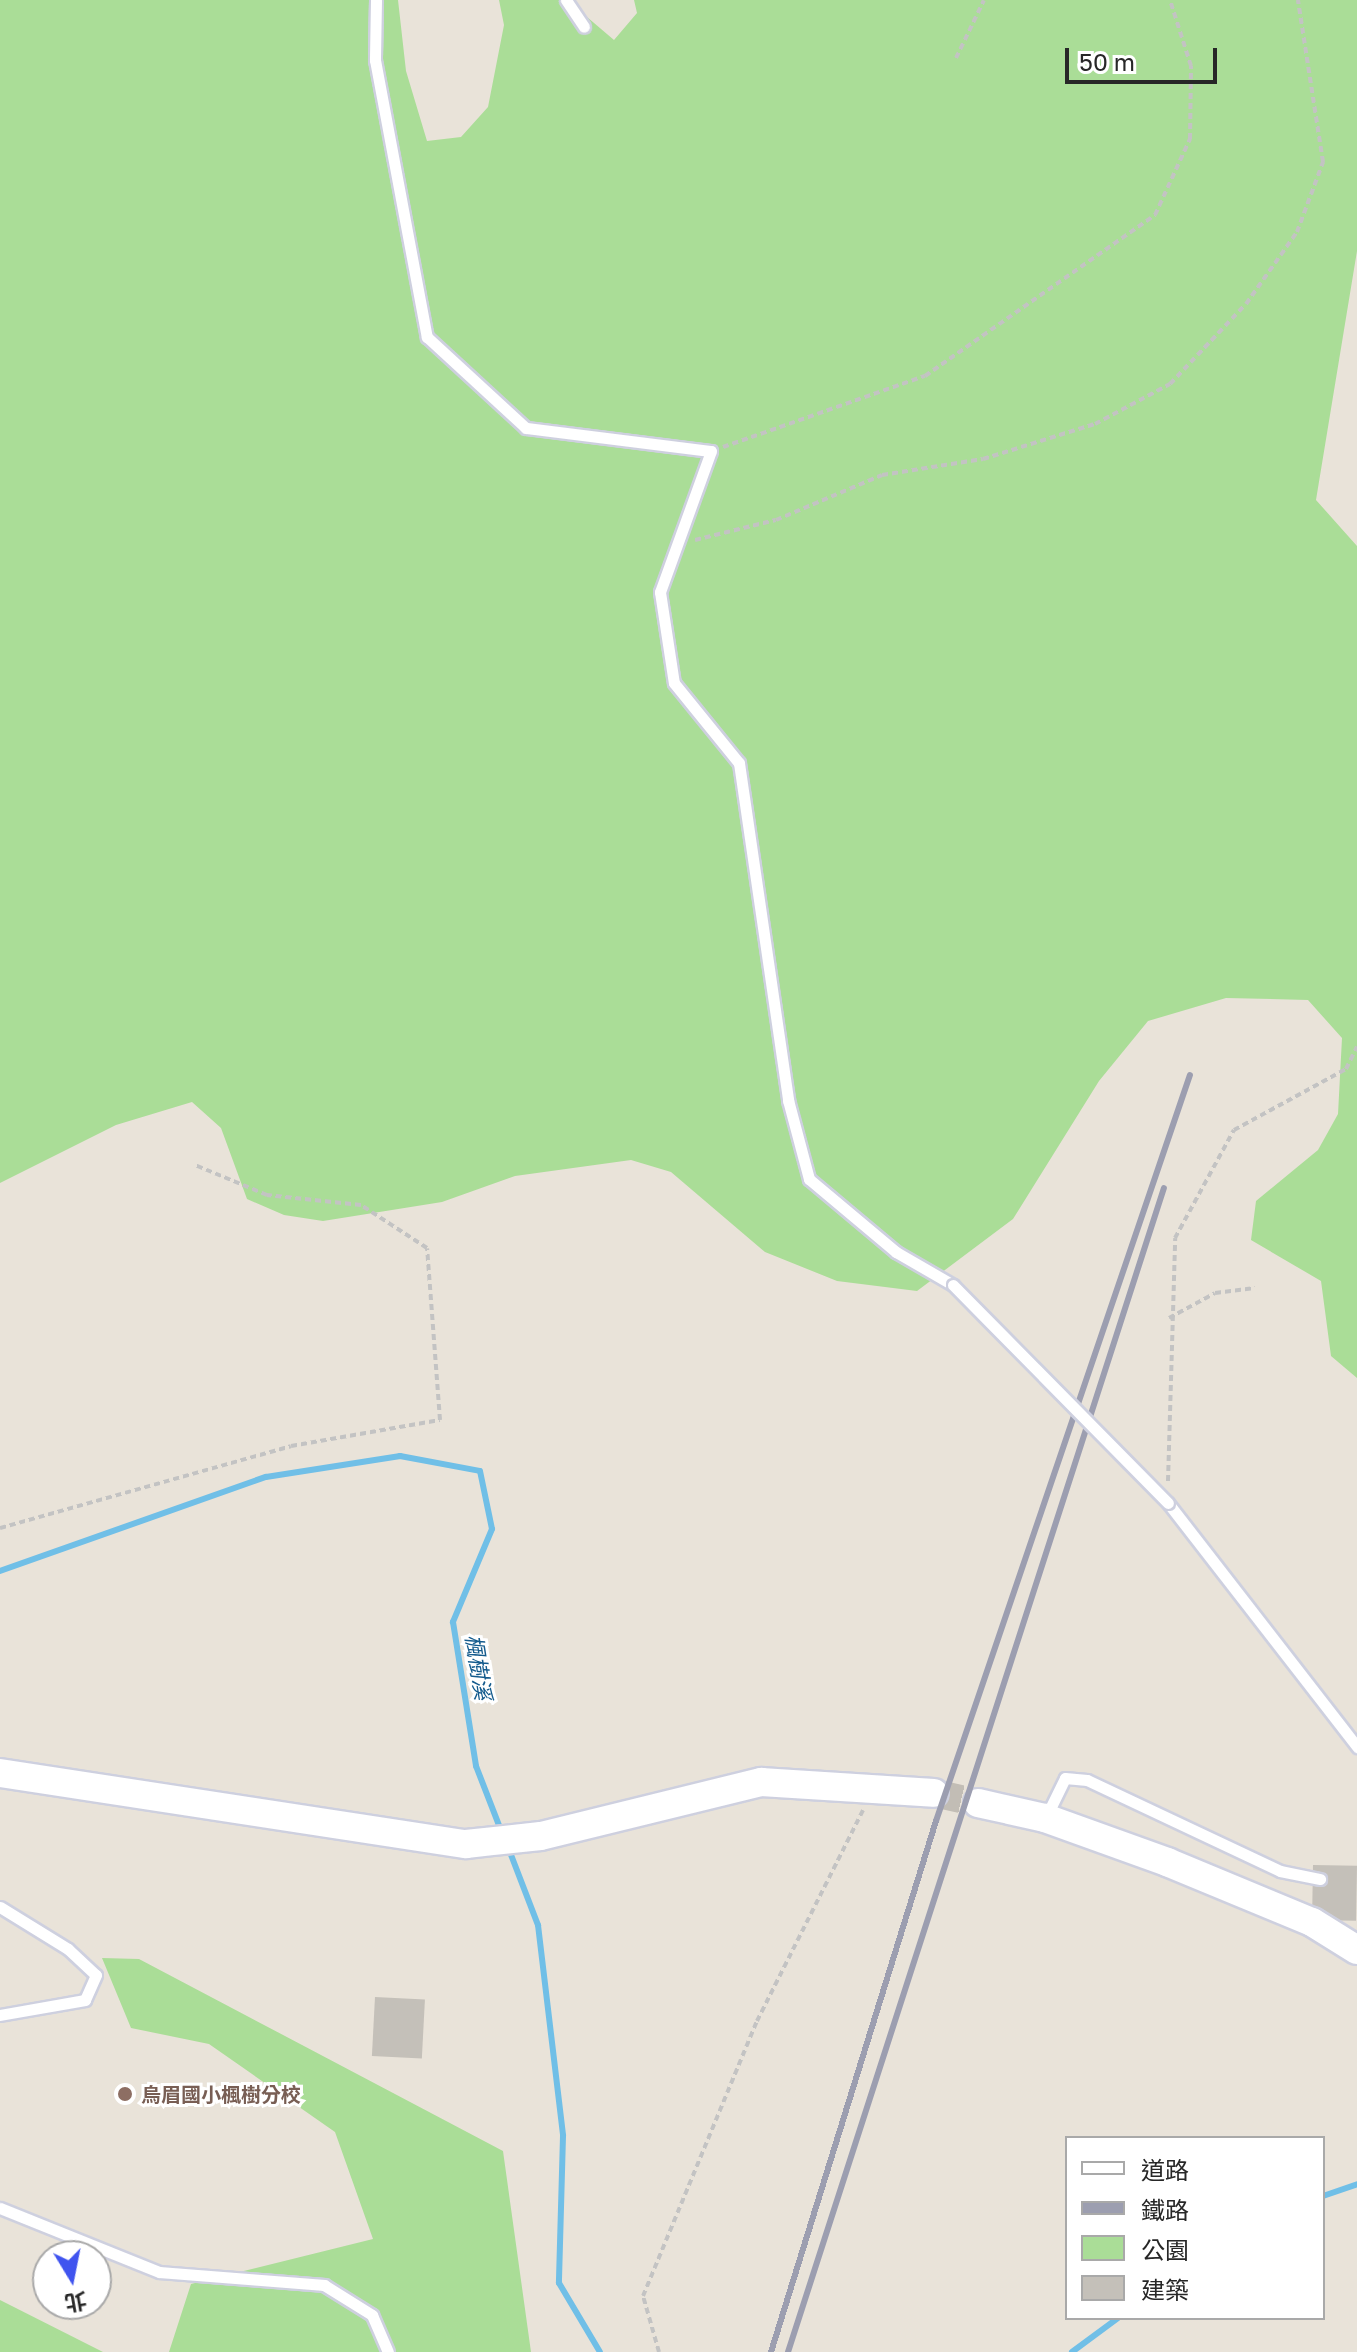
<!DOCTYPE html>
<html>
<head>
<meta charset="utf-8">
<style>
  body { margin:0 }
  #map { position:relative; width:1357px; height:2352px; overflow:hidden; background:#e9e3d9; font-family:"Golos Text","Noto Sans TC",sans-serif }
  div>[style] { position:absolute }
  [style*='--x'] { left:calc(var(--x)*1px); top:calc(var(--y)*1px); width:calc(var(--w)*1px); rotate:calc(var(--a)*1deg) }
  .green>* { inset:0; background:#aadd97 }
  .stream>* { height:6px; margin:-3px; padding:0 3px; transform-origin:3px; border-radius:3px; background:#70bfe7 }
  .building>* { inset:0; background:#c4c0b9; transform-origin:0 0 }
  .tertiary-tunnel>* { height:28px; margin-top:-14px; transform-origin:0; background:repeating-linear-gradient(90deg,#c2bdb5 0 28px,transparent 0 42px) }
  .path>* { height:4px; margin-top:-2px; transform-origin:0; background:repeating-linear-gradient(90deg,#c3c3c3 0 6px,transparent 0 10px) }
  .roads { filter:drop-shadow(2px 0 #ced0df) drop-shadow(-2px 0 #ced0df) drop-shadow(0 2px #ced0df) drop-shadow(0 -2px #ced0df) }
  .service>* { height:11px; margin:-5.5px; padding:0 5.5px; transform-origin:5.5px; border-radius:5.5px; background:#fff }
  .tertiary>* { height:28px; margin:-14px; padding:0 14px; transform-origin:14px; border-radius:14px; background:#fff }
  .rail>* { height:6px; margin:-3px; padding:0 3px; transform-origin:3px; border-radius:3px; background:#9c9eb0 }
  .bridges { filter:drop-shadow(2px 0 #ced0df) drop-shadow(-2px 0 #ced0df) drop-shadow(0 2px #ced0df) drop-shadow(0 -2px #ced0df) }
  .service-bridge>* { height:11px; margin:-5.5px; padding:0 5.5px; transform-origin:5.5px; border-radius:5.5px; background:#fff }
  .dots>* { width:22px; height:22px; translate:-50% -50%; box-sizing:border-box; border:4px solid #fff; border-radius:50% }
  span { translate:-50% -50%; white-space:nowrap; text-align:center; line-height:1.15; -webkit-text-stroke:6px #fff; paint-order:stroke }
  .education-label { font-size:20px; color:#785e54; font-weight:700 }
  .left { translate:0 -50%; text-align:left }
  .water-label { font-size:22px; color:#145b8d; font-style:italic }
  .legend { position:absolute; left:1065px; top:2136px; width:260px; height:184px; box-sizing:border-box; background:#fff; border:2px solid #a9a9a9; margin:0; padding:10px 14px; list-style:none; font-size:24px; color:#272727 }
  .legend li { display:flex; align-items:center; gap:16px; height:40px }
  .legend b { width:40px; border:2px solid #a9a9a9 }
  .north { position:absolute; left:32px; top:2240px; width:80px; height:80px; box-sizing:border-box; background:#fff; border:2px solid #a9a9a9; border-radius:50%; rotate:170deg; font-size:22px; font-weight:700; line-height:32px; text-align:center; color:#272727 }
  .north::after { content:''; display:block; margin:auto; width:28px; height:36px; background:#4054ef; clip-path:polygon(50% 0,100% 100%,50% 72%,0 100%) }
  .scale { position:absolute; left:1065px; top:48px; width:152px; height:36px; box-sizing:border-box; border:4px solid #272727; border-top:0; padding-left:10px; font-size:24px; line-height:28px; white-space:nowrap; color:#272727; -webkit-text-stroke:6px #fff; paint-order:stroke }
</style>
</head>
<body>
<div id="map">
  <div class="green">
    <div style="clip-path:polygon(0 0,398px 0,406px 71px,427px 141px,461px 137px,488px 107px,504px 25px,499px 0,567px 0,614px 40px,637px 13px,634px 0,1357px 0,1357px 251px,1316px 500px,1357px 546px,1357px 1378px,1331px 1356px,1321px 1281px,1251px 1240px,1256px 1201px,1318px 1150px,1338px 1114px,1342px 1038px,1308px 1000px,1226px 998px,1148px 1021px,1099px 1081px,1013px 1219px,917px 1291px,837px 1281px,765px 1252px,671px 1172px,631px 1160px,515px 1176px,442px 1202px,323px 1221px,284px 1215px,247px 1199px,221px 1128px,192px 1102px,116px 1125px,0 1183px)"></div>
    <div style="clip-path:polygon(102px 1958px,139px 1959px,503px 2151px,531px 2352px,169px 2352px,191px 2284px,373px 2239px,335px 2132px,209px 2044px,131px 2028px)"></div>
    <div style="clip-path:polygon(0 2300px,103px 2352px,0 2352px)"></div>
  </div>
  <div class="stream">
    <div style="--x:0;--y:1571;--w:282;--a:-19.5"></div>
    <div style="--x:266;--y:1477;--w:136;--a:-8.9"></div>
    <div style="--x:400;--y:1456;--w:81;--a:10.6"></div>
    <div style="--x:480;--y:1471;--w:59;--a:78.3"></div>
    <div style="--x:492;--y:1529;--w:101;--a:112.8"></div>
    <div style="--x:453;--y:1622;--w:146;--a:80.9"></div>
    <div style="--x:476;--y:1766;--w:72;--a:68.8"></div>
    <div style="--x:508;--y:1847;--w:84;--a:69"></div>
    <div style="--x:538;--y:1925;--w:212;--a:83.2"></div>
    <div style="--x:563;--y:2136;--w:147;--a:91.6"></div>
    <div style="--x:559;--y:2283;--w:80;--a:59.3"></div>
    <div style="--x:1323;--y:2196;--w:36;--a:-19"></div>
    <div style="--x:1072;--y:2352;--w:57;--a:-36.5"></div>
  </div>
  <div class="building">
    <div style="left:1313px;top:1865px;width:44px;height:55px;rotate:1deg"></div>
    <div style="left:375px;top:1997px;width:50px;height:59px;rotate:3deg"></div>
  </div>
  <div class="tertiary-tunnel">
    <div style="--x:934;--y:1793;--w:45;--a:12.8"></div>
  </div>
  <div class="path">
    <div style="--x:956;--y:58;--w:64;--a:-64.2"></div>
    <div style="--x:723;--y:447;--w:214;--a:-19.4"></div>
    <div style="--x:925;--y:376;--w:281;--a:-35"></div>
    <div style="--x:1155;--y:215;--w:84;--a:-65.3"></div>
    <div style="--x:1190;--y:139;--w:73;--a:-89.2"></div>
    <div style="--x:1191;--y:66;--w:69;--a:-107.7"></div>
    <div style="--x:695;--y:540;--w:83;--a:-13.9"></div>
    <div style="--x:776;--y:520;--w:115;--a:-23"></div>
    <div style="--x:882;--y:475;--w:102;--a:-9"></div>
    <div style="--x:983;--y:459;--w:117;--a:-17.4"></div>
    <div style="--x:1095;--y:424;--w:85;--a:-28.1"></div>
    <div style="--x:1170;--y:384;--w:110;--a:-46.5"></div>
    <div style="--x:1246;--y:304;--w:88;--a:-54.7"></div>
    <div style="--x:1297;--y:232;--w:75;--a:-69.6"></div>
    <div style="--x:1323;--y:162;--w:164;--a:-98.8"></div>
    <div style="--x:1169;--y:1318;--w:52;--a:-28.5"></div>
    <div style="--x:1215;--y:1293;--w:40;--a:-7.1"></div>
    <div style="--x:1168;--y:1481;--w:243;--a:-88.3"></div>
    <div style="--x:1175;--y:1238;--w:123;--a:-61.4"></div>
    <div style="--x:1234;--y:1130;--w:128;--a:-28.6"></div>
    <div style="--x:1346;--y:1069;--w:25;--a:-64"></div>
    <div style="--x:0;--y:1528;--w:302;--a:-15.7"></div>
    <div style="--x:291;--y:1446;--w:151;--a:-9.9"></div>
    <div style="--x:440;--y:1420;--w:172;--a:-94.3"></div>
    <div style="--x:427;--y:1248;--w:79;--a:-146.9"></div>
    <div style="--x:361;--y:1205;--w:95;--a:-173.9"></div>
    <div style="--x:267;--y:1195;--w:78;--a:-157.4"></div>
    <div style="--x:659;--y:2352;--w:58;--a:-105.9"></div>
    <div style="--x:643;--y:2296;--w:298;--a:-67.5"></div>
    <div style="--x:757;--y:2021;--w:236;--a:-63.3"></div>
  </div>
  <div class="roads">
    <div class="service">
      <div style="--x:376;--y:0;--w:60;--a:91"></div>
      <div style="--x:375;--y:60;--w:282;--a:79.4"></div>
      <div style="--x:427;--y:337;--w:134;--a:42.6"></div>
      <div style="--x:526;--y:428;--w:186;--a:7.1"></div>
      <div style="--x:711;--y:451;--w:150;--a:109.9"></div>
      <div style="--x:660;--y:592;--w:92;--a:81.3"></div>
      <div style="--x:674;--y:683;--w:103;--a:50.9"></div>
      <div style="--x:739;--y:763;--w:341;--a:81.7"></div>
      <div style="--x:788;--y:1100;--w:82;--a:75.1"></div>
      <div style="--x:809;--y:1179;--w:114;--a:40"></div>
      <div style="--x:896;--y:1252;--w:66;--a:30.1"></div>
      <div style="--x:566;--y:0;--w:32;--a:56"></div>
      <div style="--x:1168;--y:1503;--w:309;--a:52.2"></div>
      <div style="--x:1046;--y:1817;--w:43;--a:-64"></div>
      <div style="--x:1065;--y:1778;--w:22;--a:5"></div>
      <div style="--x:1087;--y:1780;--w:213;--a:25.2"></div>
      <div style="--x:1280;--y:1871;--w:41;--a:11.3"></div>
      <div style="--x:0;--y:1907;--w:80;--a:31.7"></div>
      <div style="--x:68;--y:1949;--w:38;--a:43"></div>
      <div style="--x:96;--y:1975;--w:27;--a:114"></div>
      <div style="--x:85;--y:2000;--w:86;--a:170"></div>
      <div style="--x:0;--y:2208;--w:171;--a:21.9"></div>
      <div style="--x:159;--y:2272;--w:166;--a:4.5"></div>
      <div style="--x:324;--y:2285;--w:57;--a:32"></div>
      <div style="--x:372;--y:2315;--w:40;--a:66.6"></div>
    </div>
    <div class="tertiary">
      <div style="--x:0;--y:1773;--w:471;--a:8.7"></div>
      <div style="--x:466;--y:1844;--w:75;--a:-6.1"></div>
      <div style="--x:541;--y:1836;--w:227;--a:-13.8"></div>
      <div style="--x:761;--y:1782;--w:173;--a:3.6"></div>
      <div style="--x:978;--y:1803;--w:69;--a:12.6"></div>
      <div style="--x:1045;--y:1818;--w:130;--a:19.8"></div>
      <div style="--x:1167;--y:1862;--w:157;--a:22.5"></div>
      <div style="--x:1312;--y:1922;--w:53;--a:31.9"></div>
    </div>
  </div>
  <div class="rail">
    <div style="--x:771;--y:2352;--w:556;--a:-72.74"></div>
    <div style="--x:936;--y:1821;--w:788;--a:-71.2"></div>
    <div style="--x:788;--y:2352;--w:1223;--a:-72.1"></div>
  </div>
  <div class="bridges">
    <div class="service-bridge">
      <div style="--x:953;--y:1285;--w:306;--a:45.4"></div>
    </div>
  </div>
  <div class="dots">
    <div style="left:125px;top:2094px;background:#8d6e63"></div>
  </div>
  <div class="education-label">
    <span class="left" style="left:141px;top:2094px">烏眉國小楓樹分校</span>
  </div>
  <div class="water-label">
    <span style="left:479px;top:1667px;rotate:81deg">楓樹溪</span>
  </div>
  <ul class="legend">
  <li><b style="height:10px;background:#fff"></b>道路</li>
  <li><b style="height:10px;background:#9c9eb0"></b>鐵路</li>
  <li><b style="height:22px;background:#aadd97"></b>公園</li>
  <li><b style="height:22px;background:#c4c0b9"></b>建築</li>
  </ul>
  <div class="north">北</div>
  <div class="scale">50 m</div>
</div>
</body>
</html>
